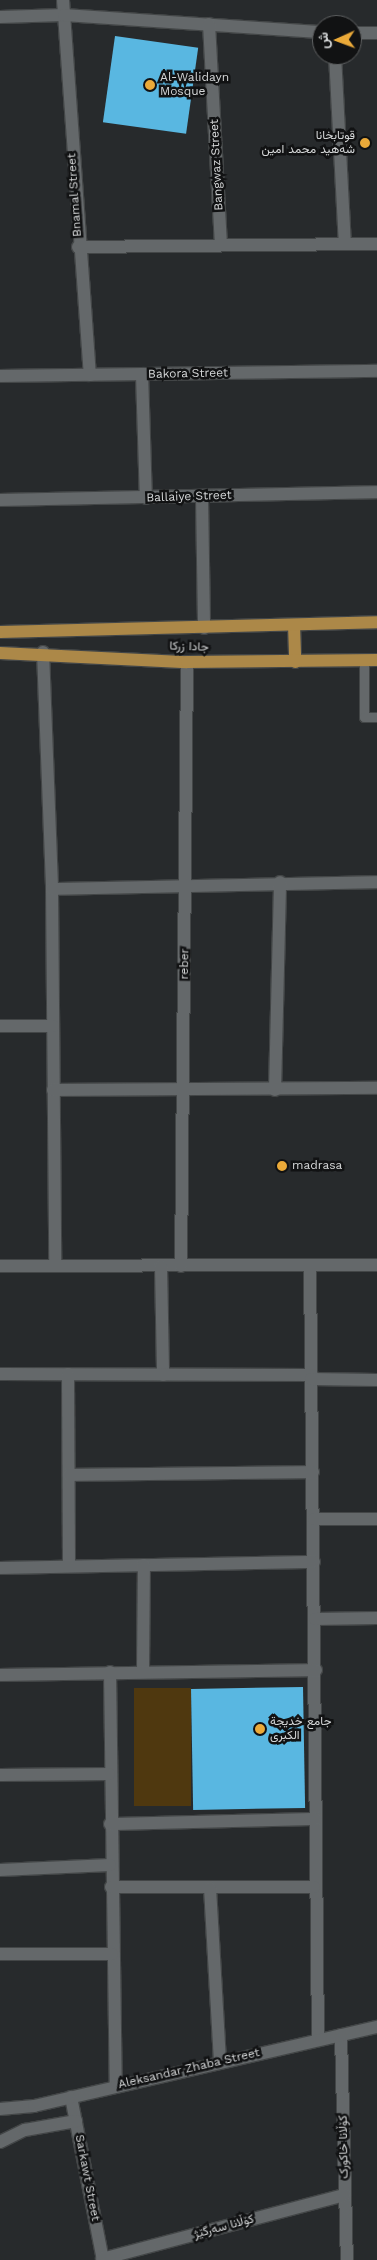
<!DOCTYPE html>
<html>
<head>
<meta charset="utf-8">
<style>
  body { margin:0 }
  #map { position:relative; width:377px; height:2260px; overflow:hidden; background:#272a2c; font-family:"Work Sans",Vazirmatn,sans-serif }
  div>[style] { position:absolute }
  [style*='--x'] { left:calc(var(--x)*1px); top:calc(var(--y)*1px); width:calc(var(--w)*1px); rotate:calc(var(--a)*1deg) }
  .green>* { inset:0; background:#4f380f; transform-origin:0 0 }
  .building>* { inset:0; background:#59b7e1; transform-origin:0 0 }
  .roads { filter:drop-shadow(1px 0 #434647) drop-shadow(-1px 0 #434647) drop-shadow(0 1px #434647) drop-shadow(0 -1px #434647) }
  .lane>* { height:9px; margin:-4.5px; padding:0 4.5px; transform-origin:4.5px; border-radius:4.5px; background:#64686a }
  .street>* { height:12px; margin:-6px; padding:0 6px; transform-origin:6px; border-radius:6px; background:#64686a }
  .primary>* { height:12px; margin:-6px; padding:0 6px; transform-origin:6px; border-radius:6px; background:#ac8848 }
  .dots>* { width:14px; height:14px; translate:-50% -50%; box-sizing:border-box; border:2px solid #111213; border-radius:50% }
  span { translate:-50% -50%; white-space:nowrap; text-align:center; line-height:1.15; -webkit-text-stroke:5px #111213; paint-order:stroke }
  .poi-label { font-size:12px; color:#d5d7d8 }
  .left { translate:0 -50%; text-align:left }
  .right { translate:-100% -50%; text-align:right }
  .street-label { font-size:12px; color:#d5d7d8 }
  .north { position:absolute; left:312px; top:15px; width:50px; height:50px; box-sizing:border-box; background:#111213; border:1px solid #5f6162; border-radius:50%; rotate:268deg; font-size:14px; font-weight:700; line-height:20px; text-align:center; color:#d5d7d8 }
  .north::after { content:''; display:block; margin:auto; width:18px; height:22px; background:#ebaa39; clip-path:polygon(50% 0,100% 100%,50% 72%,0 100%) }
</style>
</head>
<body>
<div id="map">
  <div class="green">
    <div style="left:134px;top:1688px;width:57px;height:118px"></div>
  </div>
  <div class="building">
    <div style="left:115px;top:36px;width:84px;height:87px;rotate:8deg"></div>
    <div style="left:303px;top:1687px;width:121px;height:112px;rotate:89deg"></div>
  </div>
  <div class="roads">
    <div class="lane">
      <div style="--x:364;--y:660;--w:57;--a:90"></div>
      <div style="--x:364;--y:717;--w:13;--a:0"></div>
    </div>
    <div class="street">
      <div style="--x:63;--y:0;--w:376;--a:85.9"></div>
      <div style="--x:0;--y:17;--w:64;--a:-1.8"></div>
      <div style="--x:64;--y:15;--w:259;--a:3.8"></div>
      <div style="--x:209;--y:24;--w:221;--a:86.9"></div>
      <div style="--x:352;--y:33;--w:25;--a:0"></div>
      <div style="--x:335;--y:55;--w:189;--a:87"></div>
      <div style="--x:78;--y:247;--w:299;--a:-0.6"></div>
      <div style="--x:142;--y:374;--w:124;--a:88.2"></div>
      <div style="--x:0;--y:376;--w:377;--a:-0.8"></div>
      <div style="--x:202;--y:496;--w:132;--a:89.1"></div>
      <div style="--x:0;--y:500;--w:377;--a:-1.2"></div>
      <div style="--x:43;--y:652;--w:237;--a:87.8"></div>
      <div style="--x:52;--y:889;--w:377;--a:89.5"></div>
      <div style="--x:52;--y:889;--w:325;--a:-1.2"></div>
      <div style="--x:0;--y:1026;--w:53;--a:0"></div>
      <div style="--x:53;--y:1090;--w:324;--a:-0.4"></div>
      <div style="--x:275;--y:1090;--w:208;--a:-88.6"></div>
      <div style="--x:310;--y:1265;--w:775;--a:89.41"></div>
      <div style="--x:0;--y:1266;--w:377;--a:-0.2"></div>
      <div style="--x:161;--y:1266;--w:109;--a:88.9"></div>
      <div style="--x:181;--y:1266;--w:604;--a:-89.43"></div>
      <div style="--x:0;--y:1374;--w:312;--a:0.2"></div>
      <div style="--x:68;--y:1374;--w:192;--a:89.7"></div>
      <div style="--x:311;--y:1379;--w:66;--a:0.9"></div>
      <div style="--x:69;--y:1475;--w:244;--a:-0.7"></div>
      <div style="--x:314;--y:1519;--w:63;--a:0"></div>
      <div style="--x:0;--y:1568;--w:314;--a:-1.1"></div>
      <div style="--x:315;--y:1619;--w:62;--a:-0.9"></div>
      <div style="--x:110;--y:1672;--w:413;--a:89.2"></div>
      <div style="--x:143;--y:1672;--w:107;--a:-89.5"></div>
      <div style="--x:0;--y:1675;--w:316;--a:-0.9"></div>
      <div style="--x:0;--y:1775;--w:109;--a:-0.5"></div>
      <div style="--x:110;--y:1824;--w:206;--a:-1.4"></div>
      <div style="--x:0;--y:1870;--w:110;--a:-2.6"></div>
      <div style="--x:111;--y:1887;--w:203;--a:0"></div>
      <div style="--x:210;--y:1888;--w:174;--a:86.7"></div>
      <div style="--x:0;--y:1954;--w:112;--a:0"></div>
      <div style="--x:341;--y:2035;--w:225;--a:88.5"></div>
      <div style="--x:71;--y:2097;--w:166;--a:78.9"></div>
      <div style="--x:0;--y:2109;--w:34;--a:-5"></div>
      <div style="--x:34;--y:2106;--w:352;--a:-13"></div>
      <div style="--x:0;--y:2142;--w:28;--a:-26"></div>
      <div style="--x:25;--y:2130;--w:52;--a:-10"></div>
      <div style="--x:102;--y:2259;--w:251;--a:-14.8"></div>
    </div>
    <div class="primary">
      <div style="--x:294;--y:625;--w:37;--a:88"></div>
      <div style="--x:0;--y:632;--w:377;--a:-1.5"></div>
      <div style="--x:0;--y:653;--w:187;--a:2.8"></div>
      <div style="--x:187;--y:662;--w:190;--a:-0.6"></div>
    </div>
  </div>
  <div class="dots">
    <div style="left:150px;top:85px;background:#ebaa39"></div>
    <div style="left:365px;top:143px;background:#ebaa39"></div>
    <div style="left:282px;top:1166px;background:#ebaa39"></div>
    <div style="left:260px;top:1729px;background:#ebaa39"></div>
  </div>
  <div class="poi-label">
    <span class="left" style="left:160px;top:85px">Al-Walidayn<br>Mosque</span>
    <span class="right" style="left:355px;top:143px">قوتابخانا<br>شەهید محمد امین</span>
    <span class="left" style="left:292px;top:1166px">madrasa</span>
    <span class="left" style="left:270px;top:1729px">جامع خدیجة<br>الکبری</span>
  </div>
  <div class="street-label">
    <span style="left:217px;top:165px;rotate:-93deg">Bangwaz Street</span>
    <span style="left:75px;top:195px;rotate:-94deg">Bnamal Street</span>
    <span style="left:188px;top:374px;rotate:-1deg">Bakora Street</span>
    <span style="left:189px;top:497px;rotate:-2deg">Ballaiye Street</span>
    <span style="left:189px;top:647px;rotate:2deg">جادا زرکا</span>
    <span style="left:185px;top:964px;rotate:-89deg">reber</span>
    <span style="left:189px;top:2069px;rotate:-13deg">Aleksandar Zhaba Street</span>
    <span style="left:344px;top:2147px;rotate:-91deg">کۆڵانا خاکورک</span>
    <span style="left:87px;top:2178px;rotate:79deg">Sarkawt Street</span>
    <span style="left:224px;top:2227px;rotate:-15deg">کۆڵانا سەرگێژ</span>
  </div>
  <div class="north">ش</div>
</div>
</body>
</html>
